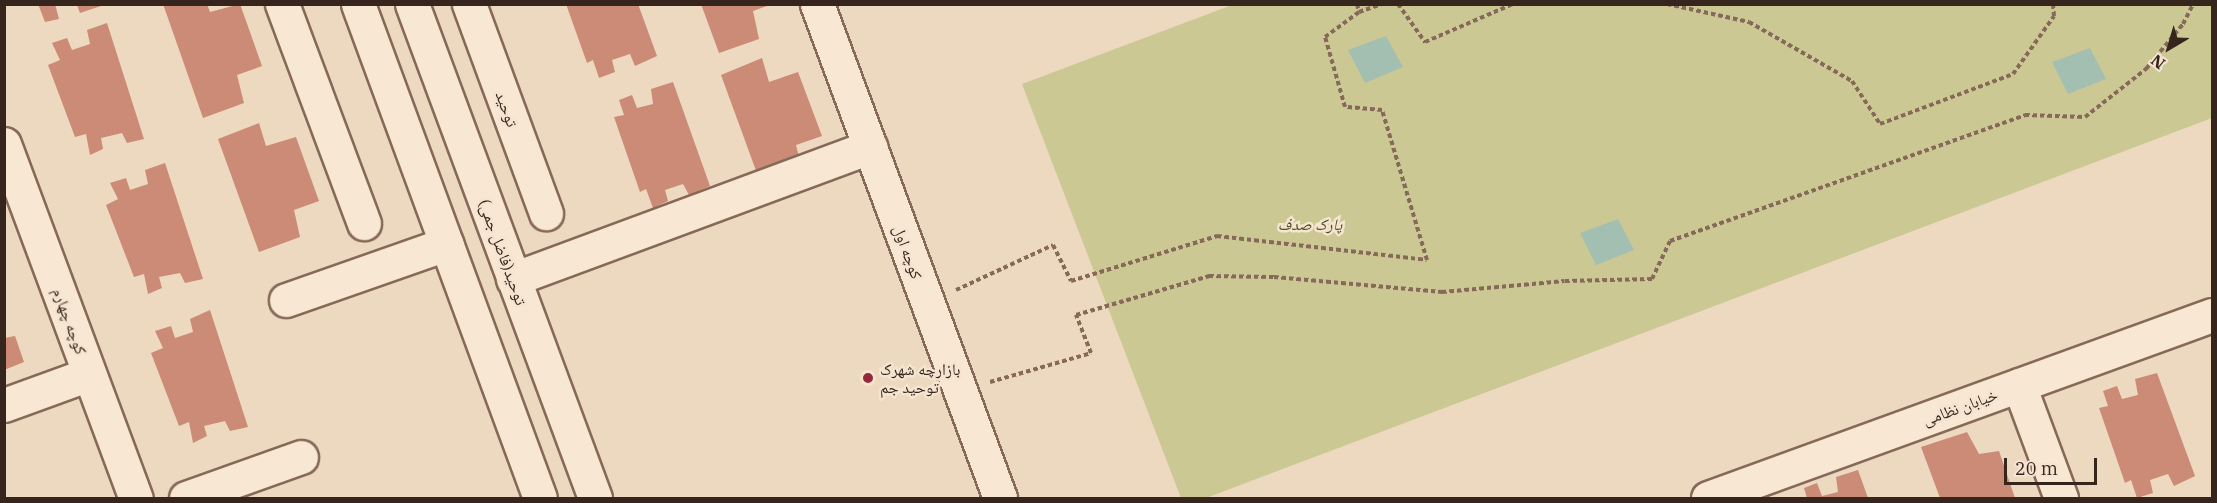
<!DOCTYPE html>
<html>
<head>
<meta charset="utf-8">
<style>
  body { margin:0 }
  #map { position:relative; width:2217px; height:503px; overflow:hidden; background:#edd8c0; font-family:"IBM Plex Serif","Noto Naskh Arabic",serif }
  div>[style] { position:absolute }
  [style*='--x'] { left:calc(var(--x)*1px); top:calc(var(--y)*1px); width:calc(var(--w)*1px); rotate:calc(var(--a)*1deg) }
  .green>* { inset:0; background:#cbc894 }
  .water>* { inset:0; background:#a3bfb2 }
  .building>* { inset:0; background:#cb8b76 }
  .path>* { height:4px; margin-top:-2px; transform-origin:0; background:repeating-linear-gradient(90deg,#866958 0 4.5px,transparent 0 7.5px) }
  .roads { filter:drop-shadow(2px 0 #866958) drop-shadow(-2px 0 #866958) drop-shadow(0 2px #866958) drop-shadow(0 -2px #866958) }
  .street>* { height:33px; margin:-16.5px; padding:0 16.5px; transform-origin:16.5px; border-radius:16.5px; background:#f8e7d3 }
  .secondary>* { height:33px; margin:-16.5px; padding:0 16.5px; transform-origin:16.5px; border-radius:16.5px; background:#f8e7d3 }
  .dots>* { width:16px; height:16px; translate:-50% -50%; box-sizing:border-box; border:3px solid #f5e4cf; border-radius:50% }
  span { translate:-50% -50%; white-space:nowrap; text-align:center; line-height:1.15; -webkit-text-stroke:5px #f5e4cf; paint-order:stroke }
  .street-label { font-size:16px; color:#36251d }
  .park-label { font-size:16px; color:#4e5223; font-style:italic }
  .poi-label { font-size:16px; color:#36251d }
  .left { translate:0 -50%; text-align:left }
  .frame { position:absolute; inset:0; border:6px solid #36251d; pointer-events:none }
  .north { position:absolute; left:2139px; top:18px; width:60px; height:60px; -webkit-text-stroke:4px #f5e4cf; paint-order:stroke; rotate:218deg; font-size:16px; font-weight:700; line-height:24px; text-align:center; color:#36251d }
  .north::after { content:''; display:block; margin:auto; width:21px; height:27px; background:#36251d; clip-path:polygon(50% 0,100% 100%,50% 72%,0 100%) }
  .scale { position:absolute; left:2004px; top:458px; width:93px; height:27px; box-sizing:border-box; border:3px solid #36251d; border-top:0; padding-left:8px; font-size:18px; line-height:21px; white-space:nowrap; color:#36251d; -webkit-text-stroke:4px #f5e4cf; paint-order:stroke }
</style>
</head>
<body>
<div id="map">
  <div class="green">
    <div style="clip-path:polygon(1232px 5px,2212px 5px,2212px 118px,1206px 498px,1181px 498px,1022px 84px)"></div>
  </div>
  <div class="water">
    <div style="clip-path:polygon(1386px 36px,1403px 67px,1365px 83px,1348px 50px)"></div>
    <div style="clip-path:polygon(2090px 48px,2106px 79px,2068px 94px,2052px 62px)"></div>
    <div style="clip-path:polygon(1618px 219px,1634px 250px,1596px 265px,1580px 233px)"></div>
  </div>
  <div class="building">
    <div style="clip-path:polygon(38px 4px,55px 4px,59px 19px,45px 22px)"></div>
    <div style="clip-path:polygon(163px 4px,207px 4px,210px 12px,240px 4px,262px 66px,237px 75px,244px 103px,203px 118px)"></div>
    <div style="clip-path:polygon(566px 4px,638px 4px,657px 56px,635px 66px,630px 54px,612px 60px,615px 72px,599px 78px,593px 60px,587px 63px)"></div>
    <div style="clip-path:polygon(701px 4px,770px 4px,770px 5px,753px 11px,759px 39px,719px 53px)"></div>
    <div style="clip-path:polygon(77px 5px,104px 5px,80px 13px)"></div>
    <div style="clip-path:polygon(107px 23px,144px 139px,127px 143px,122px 133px,101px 138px,103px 149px,90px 155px,86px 134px,75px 137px,48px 65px,60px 60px,52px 43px,67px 38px,72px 50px,90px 44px,87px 30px)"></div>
    <div style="clip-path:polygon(762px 58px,769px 82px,798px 72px,822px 136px,796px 145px,803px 173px,762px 187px,721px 75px)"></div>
    <div style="clip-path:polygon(673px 82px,710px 186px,689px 195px,683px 184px,665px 190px,668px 201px,653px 208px,646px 189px,640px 192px,614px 117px,624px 115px,619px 100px,632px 95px,637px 108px,653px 104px,651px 89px)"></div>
    <div style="clip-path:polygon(259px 123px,266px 146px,296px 137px,319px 201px,294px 210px,300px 237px,259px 252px,218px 139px)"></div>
    <div style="clip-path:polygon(165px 163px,203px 279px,185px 283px,180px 273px,159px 277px,162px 288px,148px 294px,144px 274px,134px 277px,106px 205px,118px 199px,110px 183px,126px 178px,130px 190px,148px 184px,145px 170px)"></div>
    <div style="clip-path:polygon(210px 310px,248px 427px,230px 431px,225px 421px,204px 426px,207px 436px,193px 443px,189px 422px,179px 426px,151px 353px,163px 348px,155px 331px,171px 326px,175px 338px,193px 332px,190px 319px)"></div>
    <div style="clip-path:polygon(15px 336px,24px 362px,4px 370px,4px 338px)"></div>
    <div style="clip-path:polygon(2157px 373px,2195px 476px,2174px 486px,2168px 474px,2150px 480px,2153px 493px,2137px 498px,2131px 480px,2125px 483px,2099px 408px,2108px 406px,2103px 391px,2117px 386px,2122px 399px,2138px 395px,2135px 379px)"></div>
    <div style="clip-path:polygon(1967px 432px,1979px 454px,1999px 451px,2015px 498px,1940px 498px,1921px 447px)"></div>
    <div style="clip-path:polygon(1858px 470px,1868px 498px,1807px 498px,1804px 488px,1817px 483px,1822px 496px,1838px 492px,1836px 477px)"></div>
  </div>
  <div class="path">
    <div style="--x:1357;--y:4;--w:8;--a:76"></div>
    <div style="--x:1398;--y:4;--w:47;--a:54.6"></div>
    <div style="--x:1425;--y:42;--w:96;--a:-23.4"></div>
    <div style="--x:1667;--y:4;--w:84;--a:12.4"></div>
    <div style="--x:1749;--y:22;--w:119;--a:29.8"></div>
    <div style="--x:1852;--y:81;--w:51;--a:56.9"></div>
    <div style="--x:1880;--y:124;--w:142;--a:-20.6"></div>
    <div style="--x:2013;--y:74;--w:71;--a:-54.7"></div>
    <div style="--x:2054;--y:16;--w:12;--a:-95"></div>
    <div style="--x:956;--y:290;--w:107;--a:-24.9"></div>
    <div style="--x:1053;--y:245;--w:40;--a:63.4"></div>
    <div style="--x:1071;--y:281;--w:153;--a:-17.1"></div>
    <div style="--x:1217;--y:236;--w:211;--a:6.5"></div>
    <div style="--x:1427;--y:260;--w:157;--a:-106.7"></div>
    <div style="--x:1382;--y:110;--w:37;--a:-175"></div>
    <div style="--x:1345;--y:107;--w:73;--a:-105.9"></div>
    <div style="--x:1325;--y:37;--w:42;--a:-36.3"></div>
    <div style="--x:1359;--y:12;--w:24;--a:-19"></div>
    <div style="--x:990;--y:382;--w:105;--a:-16"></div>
    <div style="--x:1091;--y:353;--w:41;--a:-111.5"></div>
    <div style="--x:1076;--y:315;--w:139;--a:-16.3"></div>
    <div style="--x:1209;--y:276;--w:65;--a:0.9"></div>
    <div style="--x:1274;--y:277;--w:169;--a:5.1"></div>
    <div style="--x:1442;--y:292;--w:123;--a:-5.1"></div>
    <div style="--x:1565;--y:281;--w:87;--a:-1.3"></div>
    <div style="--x:1652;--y:279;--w:42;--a:-64.7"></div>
    <div style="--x:1670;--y:241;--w:377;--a:-19.5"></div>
    <div style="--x:2025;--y:115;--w:60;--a:1.9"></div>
    <div style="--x:2085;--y:117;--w:78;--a:-38.2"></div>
    <div style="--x:2146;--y:69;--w:58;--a:-50.6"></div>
    <div style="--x:2183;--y:24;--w:22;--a:-63"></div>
  </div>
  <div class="roads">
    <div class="street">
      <div style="--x:282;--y:4;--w:234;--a:69.5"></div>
      <div style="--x:469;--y:4;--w:223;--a:69.8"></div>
      <div style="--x:513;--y:279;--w:381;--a:-20.3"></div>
      <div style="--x:286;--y:300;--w:170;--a:-19.3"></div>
      <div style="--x:2019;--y:385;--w:121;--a:69.6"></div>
      <div style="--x:4;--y:405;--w:90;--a:-20"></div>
      <div style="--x:186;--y:498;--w:122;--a:-19.6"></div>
      <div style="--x:1708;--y:498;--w:536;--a:-19.96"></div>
    </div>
    <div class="secondary">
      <div style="--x:358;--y:4;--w:526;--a:69.78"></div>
      <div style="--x:412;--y:4;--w:527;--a:69.67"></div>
      <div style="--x:817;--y:4;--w:527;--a:69.67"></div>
      <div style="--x:4;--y:144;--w:378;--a:69.6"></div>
    </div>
  </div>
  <div class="dots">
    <div style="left:868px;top:378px;background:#95293c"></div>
  </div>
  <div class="street-label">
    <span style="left:507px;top:109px;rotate:70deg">توحید</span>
    <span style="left:503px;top:252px;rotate:70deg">توحید(فاضل جمی)</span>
    <span style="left:908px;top:252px;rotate:70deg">کوچه اول</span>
    <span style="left:70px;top:321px;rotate:70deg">کوچه چهارم</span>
    <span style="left:1960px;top:407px;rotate:-20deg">خیابان نظامی</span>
  </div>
  <div class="park-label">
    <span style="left:1310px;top:224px">پارک صدف</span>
  </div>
  <div class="poi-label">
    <span class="left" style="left:880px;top:378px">بازارچه شهرک<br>توحید جم</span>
  </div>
  <div class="frame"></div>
  <div class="north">N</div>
  <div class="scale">20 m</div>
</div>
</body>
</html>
